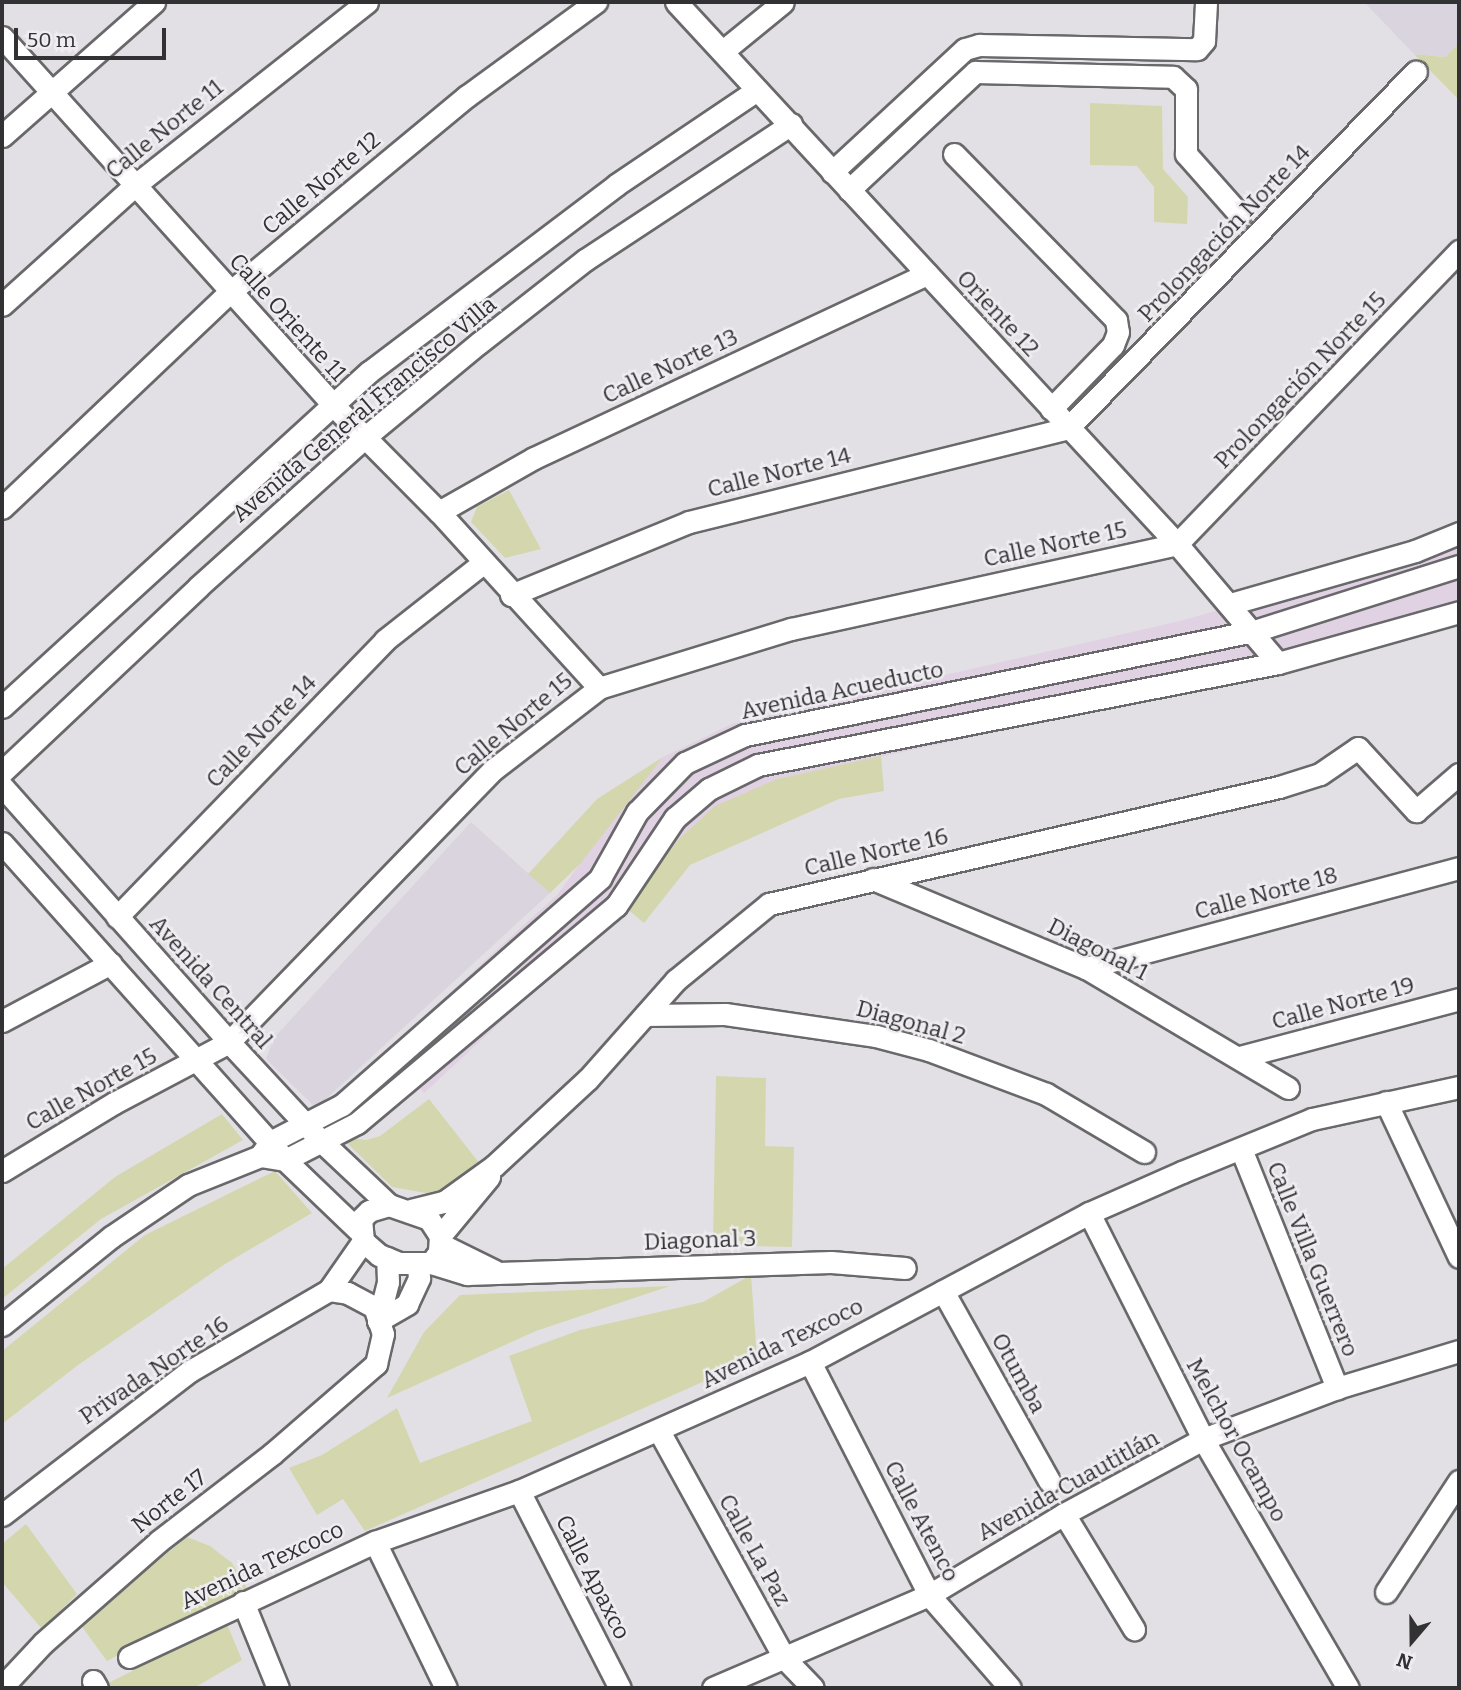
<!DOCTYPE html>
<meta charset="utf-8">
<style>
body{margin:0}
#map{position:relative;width:1461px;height:1690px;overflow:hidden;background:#e2e0e4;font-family:Bitter,serif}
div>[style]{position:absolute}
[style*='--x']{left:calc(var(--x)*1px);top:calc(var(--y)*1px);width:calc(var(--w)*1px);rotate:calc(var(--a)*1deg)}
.commercial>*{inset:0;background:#e0d1e3}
.built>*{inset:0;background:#d9d4de}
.green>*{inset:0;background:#d4d7ae}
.roads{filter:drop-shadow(2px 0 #69686b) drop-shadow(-2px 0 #69686b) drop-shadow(0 2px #69686b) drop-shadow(0 -2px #69686b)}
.minor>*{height:21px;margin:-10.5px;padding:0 10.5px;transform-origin:10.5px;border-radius:10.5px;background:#fff}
span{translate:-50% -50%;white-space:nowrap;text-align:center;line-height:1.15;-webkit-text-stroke:5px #efedf1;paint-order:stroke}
.street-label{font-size:23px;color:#323133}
.frame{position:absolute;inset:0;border:4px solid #323133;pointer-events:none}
.north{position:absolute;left:1377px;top:1606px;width:70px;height:70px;-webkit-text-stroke:5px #efedf1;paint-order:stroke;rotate:200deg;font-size:19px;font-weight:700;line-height:28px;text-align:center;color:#323133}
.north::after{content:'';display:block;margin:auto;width:24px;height:32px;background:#323133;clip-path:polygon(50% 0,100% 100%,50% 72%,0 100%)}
.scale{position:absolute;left:14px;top:28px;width:152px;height:32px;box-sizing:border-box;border:4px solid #323133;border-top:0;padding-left:9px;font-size:21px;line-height:24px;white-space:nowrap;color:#323133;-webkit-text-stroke:5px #efedf1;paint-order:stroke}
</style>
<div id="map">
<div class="commercial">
<div style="clip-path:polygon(1459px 542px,1459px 617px,1321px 662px,777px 779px,679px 839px,625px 907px,424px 1093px,388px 1049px,558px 894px,627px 798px,663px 757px,732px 724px,1180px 621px)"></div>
</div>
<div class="built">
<div style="clip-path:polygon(1364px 2px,1459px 2px,1459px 43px,1445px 57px,1414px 54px)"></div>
<div style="clip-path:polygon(471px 822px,550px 893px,316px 1108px,266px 1059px,274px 1038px)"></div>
</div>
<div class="green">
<div style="clip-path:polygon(1459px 43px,1459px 100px,1414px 54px,1445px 57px)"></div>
<div style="clip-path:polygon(1090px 103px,1162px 106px,1163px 169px,1188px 197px,1187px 224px,1154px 222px,1154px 187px,1137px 166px,1090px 165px)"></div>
<div style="clip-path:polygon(509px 490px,541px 549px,505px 558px,471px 522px,477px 507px)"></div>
<div style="clip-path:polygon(881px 756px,884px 791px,839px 799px,690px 865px,644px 923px,625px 907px,679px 839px,715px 806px,777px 779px)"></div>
<div style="clip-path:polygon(663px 757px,580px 864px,550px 893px,528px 874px,597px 799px)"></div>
<div style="clip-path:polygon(716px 1076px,766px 1078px,765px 1146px,794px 1147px,792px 1247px,713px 1245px)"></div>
<div style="clip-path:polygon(429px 1099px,484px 1169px,448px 1197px,392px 1187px,341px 1137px,366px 1140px,380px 1136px)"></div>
<div style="clip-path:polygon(222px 1114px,243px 1140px,101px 1219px,2px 1299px,2px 1269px,115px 1177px)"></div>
<div style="clip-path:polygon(275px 1171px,312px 1213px,225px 1264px,78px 1365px,2px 1424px,2px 1351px,145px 1235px)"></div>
<div style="clip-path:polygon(751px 1275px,757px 1358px,365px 1531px,343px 1499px,317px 1515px,289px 1468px,322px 1455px,397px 1408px,420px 1463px,532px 1421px,509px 1356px,580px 1330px,703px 1302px)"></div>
<div style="clip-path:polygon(670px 1286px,536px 1331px,387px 1398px,424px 1332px,460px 1295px)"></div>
<div style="clip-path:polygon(26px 1524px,77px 1594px,42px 1629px,2px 1582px,2px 1544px)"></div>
<div style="clip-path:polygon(187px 1537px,210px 1546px,232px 1563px,247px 1588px,107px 1661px,80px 1624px)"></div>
<div style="clip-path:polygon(227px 1624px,242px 1660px,194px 1688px,111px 1688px,108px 1683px)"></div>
</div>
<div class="roads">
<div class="minor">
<div style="--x:676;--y:2;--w:738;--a:47.25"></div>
<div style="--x:1177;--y:544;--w:156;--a:49.7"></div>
<div style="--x:2;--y:37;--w:494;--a:48"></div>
<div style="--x:332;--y:404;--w:152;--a:45.3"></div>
<div style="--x:439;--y:512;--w:238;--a:47.7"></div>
<div style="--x:723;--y:51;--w:77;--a:-39.2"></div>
<div style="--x:2;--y:136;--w:203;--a:-41.4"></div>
<div style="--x:954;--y:154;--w:232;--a:45.7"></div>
<div style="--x:1116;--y:320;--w:12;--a:81"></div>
<div style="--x:1118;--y:332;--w:14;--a:111"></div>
<div style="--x:1113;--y:345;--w:89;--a:134.1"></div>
<div style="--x:832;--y:172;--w:181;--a:-42.8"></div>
<div style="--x:965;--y:49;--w:15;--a:-16"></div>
<div style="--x:979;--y:45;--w:218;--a:1.1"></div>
<div style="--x:1197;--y:49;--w:11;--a:-49"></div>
<div style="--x:1204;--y:41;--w:39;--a:-87"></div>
<div style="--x:849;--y:190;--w:173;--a:-43.1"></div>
<div style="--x:975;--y:72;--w:198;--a:1.4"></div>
<div style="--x:1173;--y:77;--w:18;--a:43"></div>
<div style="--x:1186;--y:89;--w:65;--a:90"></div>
<div style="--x:1186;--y:154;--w:81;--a:48.5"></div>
<div style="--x:2;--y:305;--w:178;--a:-42"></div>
<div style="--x:134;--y:186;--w:297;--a:-38.3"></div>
<div style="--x:2;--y:508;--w:314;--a:-43.5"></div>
<div style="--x:230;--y:292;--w:308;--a:-39.6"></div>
<div style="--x:467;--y:96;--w:160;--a:-36.1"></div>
<div style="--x:439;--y:512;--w:109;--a:-29.6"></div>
<div style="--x:534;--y:458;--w:434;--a:-25.1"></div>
<div style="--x:511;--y:595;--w:192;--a:-22.3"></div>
<div style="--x:689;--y:522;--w:390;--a:-13.9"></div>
<div style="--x:1068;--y:428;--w:498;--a:-45.7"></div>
<div style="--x:1230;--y:604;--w:192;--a:-16"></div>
<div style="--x:1415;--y:551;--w:48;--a:-22.2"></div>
<div style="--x:2;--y:707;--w:497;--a:-42.4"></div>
<div style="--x:369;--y:372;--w:310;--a:-37.1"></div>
<div style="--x:616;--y:185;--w:170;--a:-34"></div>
<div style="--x:2;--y:772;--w:270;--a:-43.3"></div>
<div style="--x:198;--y:587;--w:223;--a:-41.9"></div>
<div style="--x:364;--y:438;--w:149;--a:-39.6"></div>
<div style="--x:479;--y:343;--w:135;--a:-38.1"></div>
<div style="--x:585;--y:260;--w:247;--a:-33.4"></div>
<div style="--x:2;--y:786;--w:342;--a:48.4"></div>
<div style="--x:229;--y:1042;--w:134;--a:47.1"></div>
<div style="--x:320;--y:1140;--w:95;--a:43.3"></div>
<div style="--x:2;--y:843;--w:425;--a:48.2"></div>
<div style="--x:285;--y:1160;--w:103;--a:43.8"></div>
<div style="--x:873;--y:879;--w:231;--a:22.7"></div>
<div style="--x:1086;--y:968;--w:235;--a:30.7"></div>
<div style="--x:117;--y:917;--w:385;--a:-45.9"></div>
<div style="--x:385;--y:640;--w:125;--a:-38.2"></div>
<div style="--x:1086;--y:968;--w:386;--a:-15"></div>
<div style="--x:645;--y:1015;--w:80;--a:-0.7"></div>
<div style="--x:725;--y:1014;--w:153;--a:8.3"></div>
<div style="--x:876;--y:1036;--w:55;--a:14.8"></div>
<div style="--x:929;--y:1050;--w:125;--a:20.6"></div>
<div style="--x:1046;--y:1094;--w:114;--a:30.6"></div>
<div style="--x:2;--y:1021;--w:123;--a:-28"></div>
<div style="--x:1240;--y:1057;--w:227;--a:-14.8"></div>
<div style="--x:1386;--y:1102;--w:171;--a:64.8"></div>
<div style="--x:1241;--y:1149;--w:258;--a:68.1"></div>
<div style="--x:260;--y:1156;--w:25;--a:9"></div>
<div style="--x:285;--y:1160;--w:81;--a:-27.2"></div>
<div style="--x:357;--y:1123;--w:338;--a:-40"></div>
<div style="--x:616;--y:906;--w:106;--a:-56.2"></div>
<div style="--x:675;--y:818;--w:45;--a:-40.5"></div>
<div style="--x:709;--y:789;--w:55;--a:-26.1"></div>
<div style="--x:758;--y:765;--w:530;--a:-11.1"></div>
<div style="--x:1278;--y:663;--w:188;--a:-15.7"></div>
<div style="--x:2;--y:1171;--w:131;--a:-31.3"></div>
<div style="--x:114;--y:1103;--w:130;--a:-27.9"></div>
<div style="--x:229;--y:1042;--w:380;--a:-45.9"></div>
<div style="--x:494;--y:769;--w:133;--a:-37.6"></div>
<div style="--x:599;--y:688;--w:201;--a:-17.1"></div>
<div style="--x:791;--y:629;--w:395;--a:-12.4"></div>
<div style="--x:1177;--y:544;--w:407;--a:-46.1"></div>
<div style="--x:389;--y:1205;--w:42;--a:19.3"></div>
<div style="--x:429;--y:1219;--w:20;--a:57"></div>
<div style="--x:440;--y:1236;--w:16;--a:94"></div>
<div style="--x:439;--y:1252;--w:14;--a:126"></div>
<div style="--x:431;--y:1263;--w:32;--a:180"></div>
<div style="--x:399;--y:1263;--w:22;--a:-158"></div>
<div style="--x:379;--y:1255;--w:21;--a:-139"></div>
<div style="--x:363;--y:1241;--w:22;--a:-95"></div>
<div style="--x:361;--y:1219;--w:11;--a:-45"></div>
<div style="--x:369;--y:1211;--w:21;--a:-17"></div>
<div style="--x:411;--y:1210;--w:34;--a:-14"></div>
<div style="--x:444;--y:1202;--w:62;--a:-35.8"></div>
<div style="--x:494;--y:1166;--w:128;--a:-42.8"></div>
<div style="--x:588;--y:1079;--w:132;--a:-48.4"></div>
<div style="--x:676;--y:980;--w:120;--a:-39.3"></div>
<div style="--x:769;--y:904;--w:523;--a:-12.92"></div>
<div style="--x:1279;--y:787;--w:43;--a:-17.6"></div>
<div style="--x:1320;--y:774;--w:46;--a:-34.4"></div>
<div style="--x:1358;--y:748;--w:86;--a:47.4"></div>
<div style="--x:1416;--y:811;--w:57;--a:-40.7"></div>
<div style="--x:1089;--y:1213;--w:253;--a:63.2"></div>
<div style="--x:1203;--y:1439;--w:288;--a:59.8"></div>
<div style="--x:440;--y:1236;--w:77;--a:-50.3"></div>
<div style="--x:440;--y:1244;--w:61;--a:26.1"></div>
<div style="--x:431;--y:1263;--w:38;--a:17"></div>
<div style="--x:467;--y:1274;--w:364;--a:-1.9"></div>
<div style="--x:831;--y:1262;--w:74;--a:4.6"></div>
<div style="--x:943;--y:1291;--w:218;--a:60.8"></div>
<div style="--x:378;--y:1321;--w:34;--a:-30"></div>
<div style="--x:407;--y:1304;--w:29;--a:-65"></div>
<div style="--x:419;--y:1278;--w:12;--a:-95"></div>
<div style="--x:378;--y:1321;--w:40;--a:-75.6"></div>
<div style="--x:388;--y:1282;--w:24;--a:-92"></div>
<div style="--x:2;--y:1325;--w:140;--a:-38.9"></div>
<div style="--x:111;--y:1237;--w:93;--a:-34"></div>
<div style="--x:188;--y:1185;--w:78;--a:-21.9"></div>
<div style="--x:260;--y:1156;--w:17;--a:-54"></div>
<div style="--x:270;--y:1142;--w:81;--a:-27.2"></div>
<div style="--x:342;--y:1105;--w:344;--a:-41.3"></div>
<div style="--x:600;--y:878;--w:76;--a:-60.7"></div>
<div style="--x:637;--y:812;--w:69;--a:-45.6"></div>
<div style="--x:685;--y:763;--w:66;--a:-25"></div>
<div style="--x:745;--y:735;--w:520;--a:-11.55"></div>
<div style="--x:1254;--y:631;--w:215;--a:-17.6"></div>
<div style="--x:810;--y:1362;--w:262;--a:62.9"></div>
<div style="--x:929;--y:1595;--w:123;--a:48.9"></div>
<div style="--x:659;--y:1431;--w:260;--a:61.1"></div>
<div style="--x:785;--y:1659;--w:40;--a:46"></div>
<div style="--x:519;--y:1491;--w:221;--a:62.9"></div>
<div style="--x:1064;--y:1514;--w:135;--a:58.7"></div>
<div style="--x:2;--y:1515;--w:237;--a:-37.5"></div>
<div style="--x:190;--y:1371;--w:161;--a:-30.2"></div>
<div style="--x:329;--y:1290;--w:60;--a:-55.2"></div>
<div style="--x:375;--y:1542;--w:162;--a:64.1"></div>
<div style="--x:1386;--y:1592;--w:133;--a:-56.7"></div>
<div style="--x:243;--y:1602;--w:93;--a:67.9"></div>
<div style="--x:129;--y:1657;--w:272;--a:-25.1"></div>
<div style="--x:375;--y:1542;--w:153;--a:-19.5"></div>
<div style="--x:519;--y:1491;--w:318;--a:-23.9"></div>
<div style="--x:810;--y:1362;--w:316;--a:-28.1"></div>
<div style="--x:1089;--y:1213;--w:102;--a:-23.8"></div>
<div style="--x:1182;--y:1172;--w:140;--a:-22.2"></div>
<div style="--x:1312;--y:1119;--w:150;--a:-12.3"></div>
<div style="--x:93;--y:1681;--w:8;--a:60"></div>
<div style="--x:2;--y:1687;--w:60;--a:-47"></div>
<div style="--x:43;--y:1643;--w:154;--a:-41.3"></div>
<div style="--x:159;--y:1541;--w:143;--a:-37.6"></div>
<div style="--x:272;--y:1454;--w:138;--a:-40.9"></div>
<div style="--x:376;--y:1364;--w:31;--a:-77"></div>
<div style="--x:383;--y:1334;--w:28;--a:-108"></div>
<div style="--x:374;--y:1307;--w:30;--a:-152"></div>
<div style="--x:348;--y:1293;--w:19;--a:-171"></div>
<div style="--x:713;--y:1688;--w:235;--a:-23.3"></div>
<div style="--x:929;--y:1595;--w:157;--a:-31"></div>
<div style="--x:1064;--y:1514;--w:158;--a:-28.3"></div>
<div style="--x:1203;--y:1439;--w:143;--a:-20.8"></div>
<div style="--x:1337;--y:1388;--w:127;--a:-16.9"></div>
</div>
</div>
<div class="street-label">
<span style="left:164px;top:129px;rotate:-39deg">Calle Norte 11</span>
<span style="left:321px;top:183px;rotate:-40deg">Calle Norte 12</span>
<span style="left:1224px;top:233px;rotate:-46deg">Prolongación Norte 14</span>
<span style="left:998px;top:313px;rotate:47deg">Oriente 12</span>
<span style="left:288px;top:317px;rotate:48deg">Calle Oriente 11</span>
<span style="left:670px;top:366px;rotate:-25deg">Calle Norte 13</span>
<span style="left:1300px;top:380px;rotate:-46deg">Prolongación Norte 15</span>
<span style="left:364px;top:409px;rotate:-40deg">Avenida General Francisco Villa</span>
<span style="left:779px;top:472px;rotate:-14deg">Calle Norte 14</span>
<span style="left:1055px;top:544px;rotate:-12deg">Calle Norte 15</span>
<span style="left:842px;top:690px;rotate:-12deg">Avenida Acueducto</span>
<span style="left:513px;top:724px;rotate:-40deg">Calle Norte 15</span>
<span style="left:261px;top:731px;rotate:-46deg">Calle Norte 14</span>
<span style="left:876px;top:852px;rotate:-13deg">Calle Norte 16</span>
<span style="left:1266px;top:893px;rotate:-15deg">Calle Norte 18</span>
<span style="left:1098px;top:949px;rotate:27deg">Diagonal 1</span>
<span style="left:211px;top:982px;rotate:48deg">Avenida Central</span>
<span style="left:1343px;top:1003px;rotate:-15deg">Calle Norte 19</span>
<span style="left:911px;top:1022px;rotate:15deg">Diagonal 2</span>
<span style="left:91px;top:1089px;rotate:-29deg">Calle Norte 15</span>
<span style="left:700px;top:1240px;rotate:-2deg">Diagonal 3</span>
<span style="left:1313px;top:1259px;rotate:68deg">Calle Villa Guerrero</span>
<span style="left:782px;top:1343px;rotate:-26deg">Avenida Texcoco</span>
<span style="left:154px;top:1370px;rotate:-34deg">Privada Norte 16</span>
<span style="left:1019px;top:1373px;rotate:61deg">Otumba</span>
<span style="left:1237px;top:1440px;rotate:61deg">Melchor Ocampo</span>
<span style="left:1068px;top:1485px;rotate:-29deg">Avenida Cuautitlán</span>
<span style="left:169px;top:1501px;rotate:-38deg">Norte 17</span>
<span style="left:922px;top:1521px;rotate:62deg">Calle Atenco</span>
<span style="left:755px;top:1550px;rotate:61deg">Calle La Paz</span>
<span style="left:262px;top:1565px;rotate:-25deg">Avenida Texcoco</span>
<span style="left:593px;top:1577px;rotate:63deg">Calle Apaxco</span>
</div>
<div class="frame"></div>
<div class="north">N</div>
<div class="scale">50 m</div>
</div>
